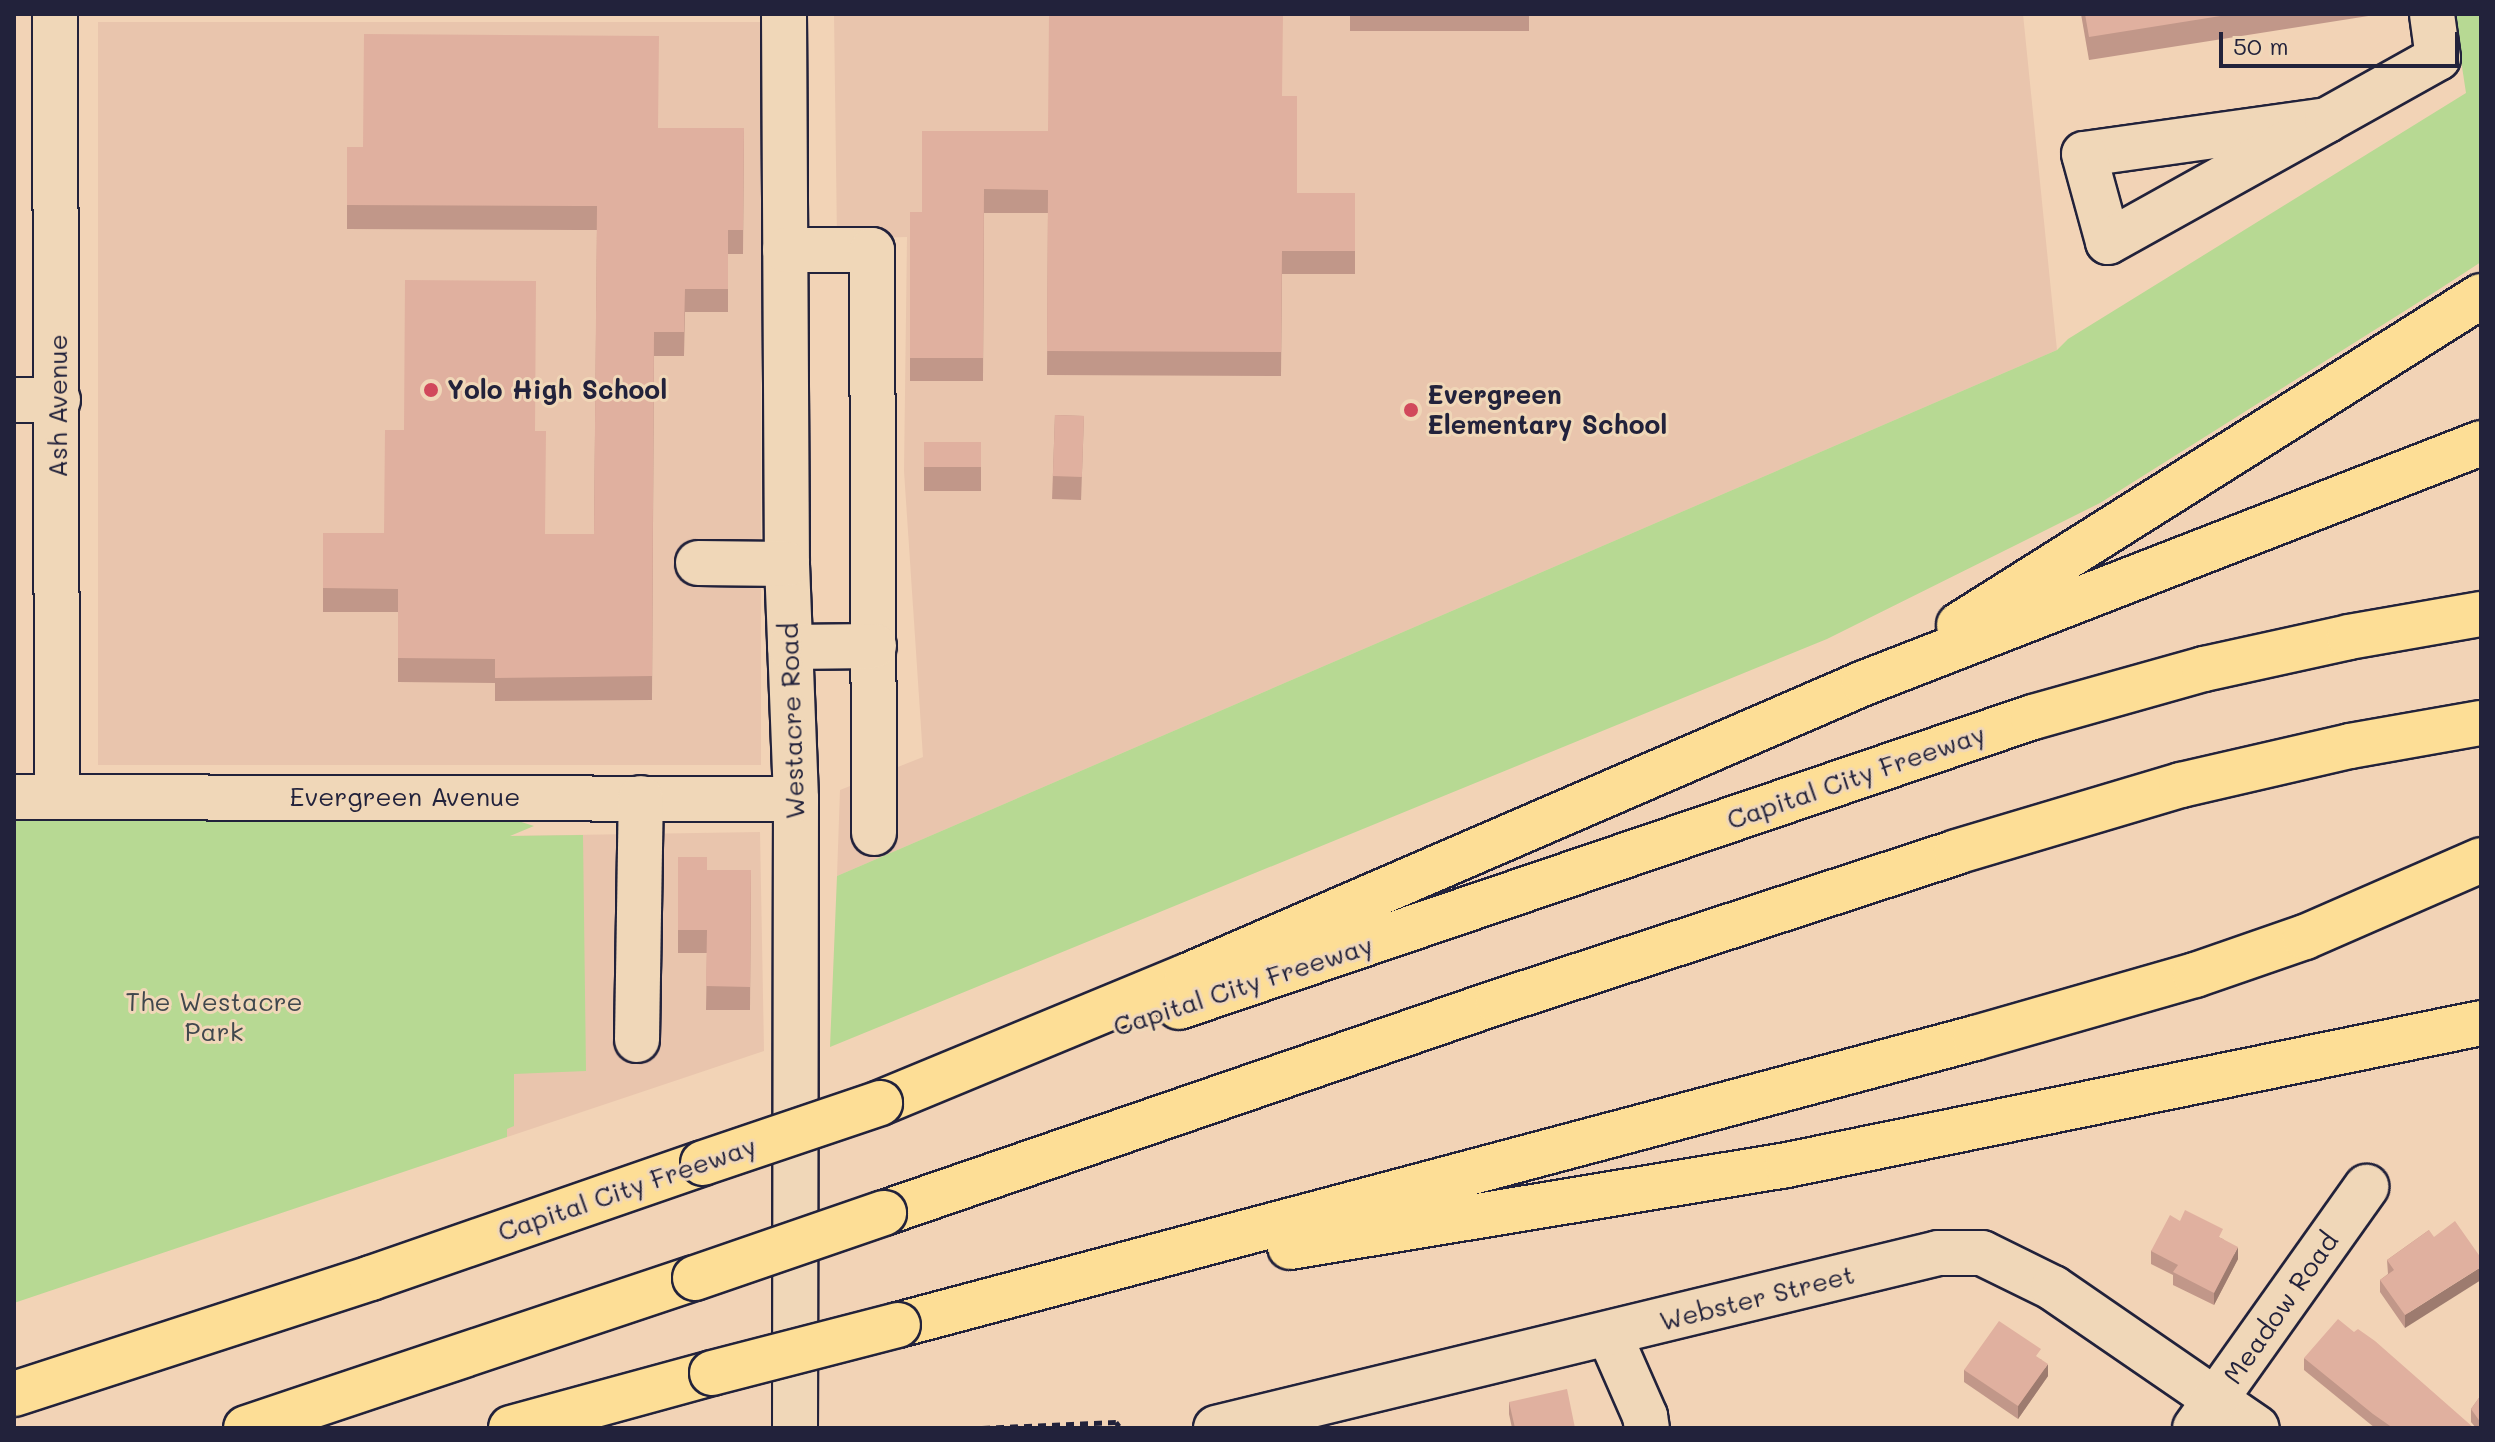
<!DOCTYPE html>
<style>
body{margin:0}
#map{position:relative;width:2495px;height:1442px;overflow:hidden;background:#f2d3b6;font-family:Mali,sans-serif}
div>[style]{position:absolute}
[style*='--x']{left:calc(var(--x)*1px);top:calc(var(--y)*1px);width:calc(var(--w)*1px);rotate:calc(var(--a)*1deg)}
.built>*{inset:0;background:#e9c5ad;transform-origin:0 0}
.green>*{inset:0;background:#b7d993}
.path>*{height:5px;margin-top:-2.5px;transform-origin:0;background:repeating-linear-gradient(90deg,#22223b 0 8px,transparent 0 14px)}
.roads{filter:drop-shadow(2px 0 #22223b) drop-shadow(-2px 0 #22223b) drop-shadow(0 2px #22223b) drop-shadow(0 -2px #22223b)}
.minor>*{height:44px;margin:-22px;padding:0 22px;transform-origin:22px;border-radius:22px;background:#f0d7b8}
.highway>*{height:44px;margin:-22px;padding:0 22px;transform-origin:22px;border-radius:22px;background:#fdde96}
.bridges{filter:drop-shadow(2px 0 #22223b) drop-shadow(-2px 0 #22223b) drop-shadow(0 2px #22223b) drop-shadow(0 -2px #22223b)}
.highway-bridge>*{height:44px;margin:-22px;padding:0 22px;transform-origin:22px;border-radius:22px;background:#fdde96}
.wall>*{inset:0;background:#c19789;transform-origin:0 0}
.shaded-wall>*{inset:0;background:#9d7b6f}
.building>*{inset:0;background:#e0b09f;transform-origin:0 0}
.dots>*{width:22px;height:22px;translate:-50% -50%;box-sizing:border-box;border:4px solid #f0d7b8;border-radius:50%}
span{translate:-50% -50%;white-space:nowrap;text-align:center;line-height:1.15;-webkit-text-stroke:6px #f0d7b8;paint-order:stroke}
.poi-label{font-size:26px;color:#22223b;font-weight:700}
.left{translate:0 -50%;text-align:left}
.street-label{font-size:26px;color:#22223b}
.park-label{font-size:26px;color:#40474d}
.frame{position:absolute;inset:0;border:16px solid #22223b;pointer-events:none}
.scale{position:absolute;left:2219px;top:32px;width:240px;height:36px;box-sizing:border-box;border:4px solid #22223b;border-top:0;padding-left:10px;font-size:24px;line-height:28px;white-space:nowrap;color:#22223b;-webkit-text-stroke:6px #f0d7b8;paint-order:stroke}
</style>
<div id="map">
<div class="built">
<div style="clip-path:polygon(834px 14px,2023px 14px,2057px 350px,837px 876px,840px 790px,923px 757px,904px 471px,907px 237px,837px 239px)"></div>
<div style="left:761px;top:22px;width:743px;height:663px;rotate:90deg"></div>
<div style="clip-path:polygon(760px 832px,764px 1051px,507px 1137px,507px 836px)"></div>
</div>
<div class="green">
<div style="clip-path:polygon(2454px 14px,2481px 14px,2481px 262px,2438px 290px,2100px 503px,1827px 639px,830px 1047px,837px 876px,2057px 350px,2068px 339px,2466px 93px)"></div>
<div style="clip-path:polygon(14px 819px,512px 819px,534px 826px,510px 836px,583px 835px,586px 1071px,514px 1074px,514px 1126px,507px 1129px,507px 1137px,14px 1303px)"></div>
</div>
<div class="path">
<div style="--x:982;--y:1428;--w:134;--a:-2.6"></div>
<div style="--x:1116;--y:1422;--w:5;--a:53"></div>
</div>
<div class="roads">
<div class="minor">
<div style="--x:55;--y:14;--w:783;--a:89.85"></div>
<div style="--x:784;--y:14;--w:550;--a:89.69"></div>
<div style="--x:787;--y:564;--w:235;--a:87.8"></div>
<div style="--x:796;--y:799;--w:629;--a:90.09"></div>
<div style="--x:2327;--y:120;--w:245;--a:172"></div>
<div style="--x:2084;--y:154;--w:91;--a:74.7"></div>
<div style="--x:2108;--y:242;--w:251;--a:-29.1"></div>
<div style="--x:2327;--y:120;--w:127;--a:-29.2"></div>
<div style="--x:2438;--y:58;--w:44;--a:-97.8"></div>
<div style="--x:785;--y:250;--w:87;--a:0"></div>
<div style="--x:872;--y:250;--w:583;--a:89.8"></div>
<div style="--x:14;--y:400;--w:44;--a:0"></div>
<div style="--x:698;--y:563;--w:89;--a:0.6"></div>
<div style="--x:790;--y:647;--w:84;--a:-0.7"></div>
<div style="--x:14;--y:797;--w:782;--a:0.15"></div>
<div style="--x:637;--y:1040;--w:242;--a:-89.1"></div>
<div style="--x:1609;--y:1334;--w:90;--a:66.3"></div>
<div style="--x:1645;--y:1416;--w:12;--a:81"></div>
<div style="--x:1216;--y:1428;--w:743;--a:-13.62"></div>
<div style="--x:1938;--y:1253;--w:44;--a:0"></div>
<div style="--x:1982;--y:1253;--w:79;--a:26.2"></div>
<div style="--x:2053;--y:1288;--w:247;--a:34.5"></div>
<div style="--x:2195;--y:1428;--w:296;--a:-54.6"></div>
</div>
<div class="highway">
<div style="--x:1959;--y:625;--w:617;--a:-32.22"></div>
<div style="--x:1179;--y:1007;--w:902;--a:-18.76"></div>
<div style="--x:2033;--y:717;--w:178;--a:-15.7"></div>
<div style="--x:2204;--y:669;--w:148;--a:-12.4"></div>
<div style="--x:2349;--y:637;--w:134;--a:-9.9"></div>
<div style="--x:880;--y:1103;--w:332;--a:-22.5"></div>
<div style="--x:1187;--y:976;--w:738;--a:-23.4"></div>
<div style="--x:1864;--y:683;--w:662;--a:-21.25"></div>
<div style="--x:884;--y:1213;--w:649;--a:-18.97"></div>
<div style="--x:1498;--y:1002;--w:482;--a:-18.1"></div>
<div style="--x:1956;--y:852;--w:235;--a:-16.6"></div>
<div style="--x:2181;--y:785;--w:173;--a:-13"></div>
<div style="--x:2350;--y:746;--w:133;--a:-10"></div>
<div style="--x:1290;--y:1247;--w:504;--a:-9.37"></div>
<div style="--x:1787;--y:1165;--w:708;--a:-11.56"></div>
<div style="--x:898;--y:1325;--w:1115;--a:-14.92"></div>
<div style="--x:1975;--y:1038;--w:229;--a:-16"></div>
<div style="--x:2195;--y:975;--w:116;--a:-19.1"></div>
<div style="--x:2305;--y:937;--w:192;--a:-23.6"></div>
<div style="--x:14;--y:1394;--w:375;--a:-18"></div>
<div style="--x:371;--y:1278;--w:351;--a:-19.1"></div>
<div style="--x:246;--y:1428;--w:473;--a:-18.5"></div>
<div style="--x:511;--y:1428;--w:208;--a:-15.3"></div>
</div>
</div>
<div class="bridges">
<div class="highway-bridge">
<div style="--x:703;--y:1163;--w:187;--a:-18.7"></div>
<div style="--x:695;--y:1278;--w:200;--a:-19"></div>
<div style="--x:712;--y:1373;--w:192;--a:-14.5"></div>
</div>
</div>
<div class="wall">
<div style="left:1350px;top:14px;width:179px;height:17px"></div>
<div style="clip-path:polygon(2081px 14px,2381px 14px,2089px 60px)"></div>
<div style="clip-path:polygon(1283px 96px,1297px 193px,1355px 193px,1355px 274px,1282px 274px,1281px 376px,1047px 375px,1048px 213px,984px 213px,983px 381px,910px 381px,910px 212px,922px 212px,1048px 131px)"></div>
<div style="clip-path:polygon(658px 128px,744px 128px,743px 254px,728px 254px,728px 312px,685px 312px,684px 356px,654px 356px,652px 700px,495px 701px,495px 683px,398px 682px,398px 612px,323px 612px,323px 533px,384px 533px,535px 431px,545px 534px,594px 534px,597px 230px,347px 229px,347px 147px,363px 147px)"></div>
<div style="left:1055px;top:415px;width:29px;height:84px;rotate:2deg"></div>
<div style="left:924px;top:442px;width:57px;height:49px"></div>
<div style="clip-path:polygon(678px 857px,707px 870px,751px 870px,750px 1010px,706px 1010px,707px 953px,678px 953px)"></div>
<div style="clip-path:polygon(2180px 1221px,2223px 1239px,2238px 1259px,2214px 1305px,2173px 1285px,2173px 1275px,2151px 1264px,2151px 1251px)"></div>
<div style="clip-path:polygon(2429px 1230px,2405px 1328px,2380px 1292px,2380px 1280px,2388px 1274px,2387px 1260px)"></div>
<div style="clip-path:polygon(2304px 1358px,2474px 1428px,2375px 1428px,2304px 1370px)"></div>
<div style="clip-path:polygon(2041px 1359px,2048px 1376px,2018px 1419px,1964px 1382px,1964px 1370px)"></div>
<div style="clip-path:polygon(2481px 1395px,2481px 1428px,2476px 1428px,2471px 1422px,2471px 1409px)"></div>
<div style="clip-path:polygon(1509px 1402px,1575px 1428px,1512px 1428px,1509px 1414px)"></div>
</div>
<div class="shaded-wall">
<div style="clip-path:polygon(2238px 1247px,2238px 1259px,2214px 1305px,2214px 1293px)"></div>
<div style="clip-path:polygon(2481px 1267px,2481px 1280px,2405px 1328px,2405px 1315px)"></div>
<div style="clip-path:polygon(2048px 1364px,2048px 1376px,2018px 1419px,2018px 1406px)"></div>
</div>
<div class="building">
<div style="clip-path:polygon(1049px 14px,1283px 14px,1282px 96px,1297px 96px,1297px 193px,1355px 193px,1355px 251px,1282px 251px,1281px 352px,1047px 351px,1048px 190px,984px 189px,983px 358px,910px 358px,910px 212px,922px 212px,922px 131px,1048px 131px)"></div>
<div style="clip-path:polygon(2085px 14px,2233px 14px,2089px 37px)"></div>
<div style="clip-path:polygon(364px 34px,659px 36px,658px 128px,744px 128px,743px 230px,728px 230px,728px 289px,685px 289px,684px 332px,654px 332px,652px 676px,495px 678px,495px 659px,398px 658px,398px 589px,323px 588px,323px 533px,384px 533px,385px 430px,404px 430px,405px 280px,536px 281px,535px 431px,546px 431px,545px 534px,594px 534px,597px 206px,347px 205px,347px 147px,363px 147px)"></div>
<div style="left:1055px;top:415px;width:29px;height:61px;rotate:2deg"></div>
<div style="left:924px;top:442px;width:57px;height:25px"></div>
<div style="clip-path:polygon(678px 857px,707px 857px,707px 870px,751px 870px,750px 987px,706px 986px,707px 930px,678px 930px)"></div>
<div style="clip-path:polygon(2185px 1210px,2223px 1229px,2219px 1237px,2238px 1247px,2214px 1293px,2173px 1272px,2178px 1265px,2151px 1251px,2170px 1215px,2180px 1221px)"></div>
<div style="clip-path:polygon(2455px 1221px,2481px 1258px,2481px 1267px,2405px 1315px,2380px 1280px,2394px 1270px,2387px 1260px,2429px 1230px,2434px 1237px)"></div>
<div style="clip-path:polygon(2338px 1319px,2354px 1332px,2358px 1329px,2375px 1341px,2474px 1428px,2393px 1428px,2373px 1414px,2304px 1358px)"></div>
<div style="clip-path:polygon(1999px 1321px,2041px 1349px,2036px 1356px,2048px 1364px,2018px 1406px,1964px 1370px)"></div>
<div style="clip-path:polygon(1567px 1389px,1575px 1428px,1515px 1428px,1509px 1402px)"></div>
<div style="clip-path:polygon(2481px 1395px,2481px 1423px,2471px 1409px)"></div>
</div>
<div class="dots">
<div style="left:431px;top:390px;background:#d1495b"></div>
<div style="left:1411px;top:410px;background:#d1495b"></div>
</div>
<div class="poi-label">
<span class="left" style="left:447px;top:390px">Yolo High School</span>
<span class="left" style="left:1427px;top:410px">Evergreen<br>Elementary School</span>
</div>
<div class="street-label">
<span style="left:58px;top:406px;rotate:-90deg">Ash Avenue</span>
<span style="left:792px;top:721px;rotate:-92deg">Westacre Road</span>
<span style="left:1856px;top:777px;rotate:-19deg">Capital City Freeway</span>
<span style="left:405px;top:797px">Evergreen Avenue</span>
<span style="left:1243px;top:986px;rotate:-18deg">Capital City Freeway</span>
<span style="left:627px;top:1189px;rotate:-19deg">Capital City Freeway</span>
<span style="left:1757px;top:1298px;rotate:-14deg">Webster Street</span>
<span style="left:2281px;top:1308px;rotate:-55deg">Meadow Road</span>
</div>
<div class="park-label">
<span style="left:214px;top:1017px">The Westacre<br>Park</span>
</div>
<div class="frame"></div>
<div class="scale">50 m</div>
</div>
